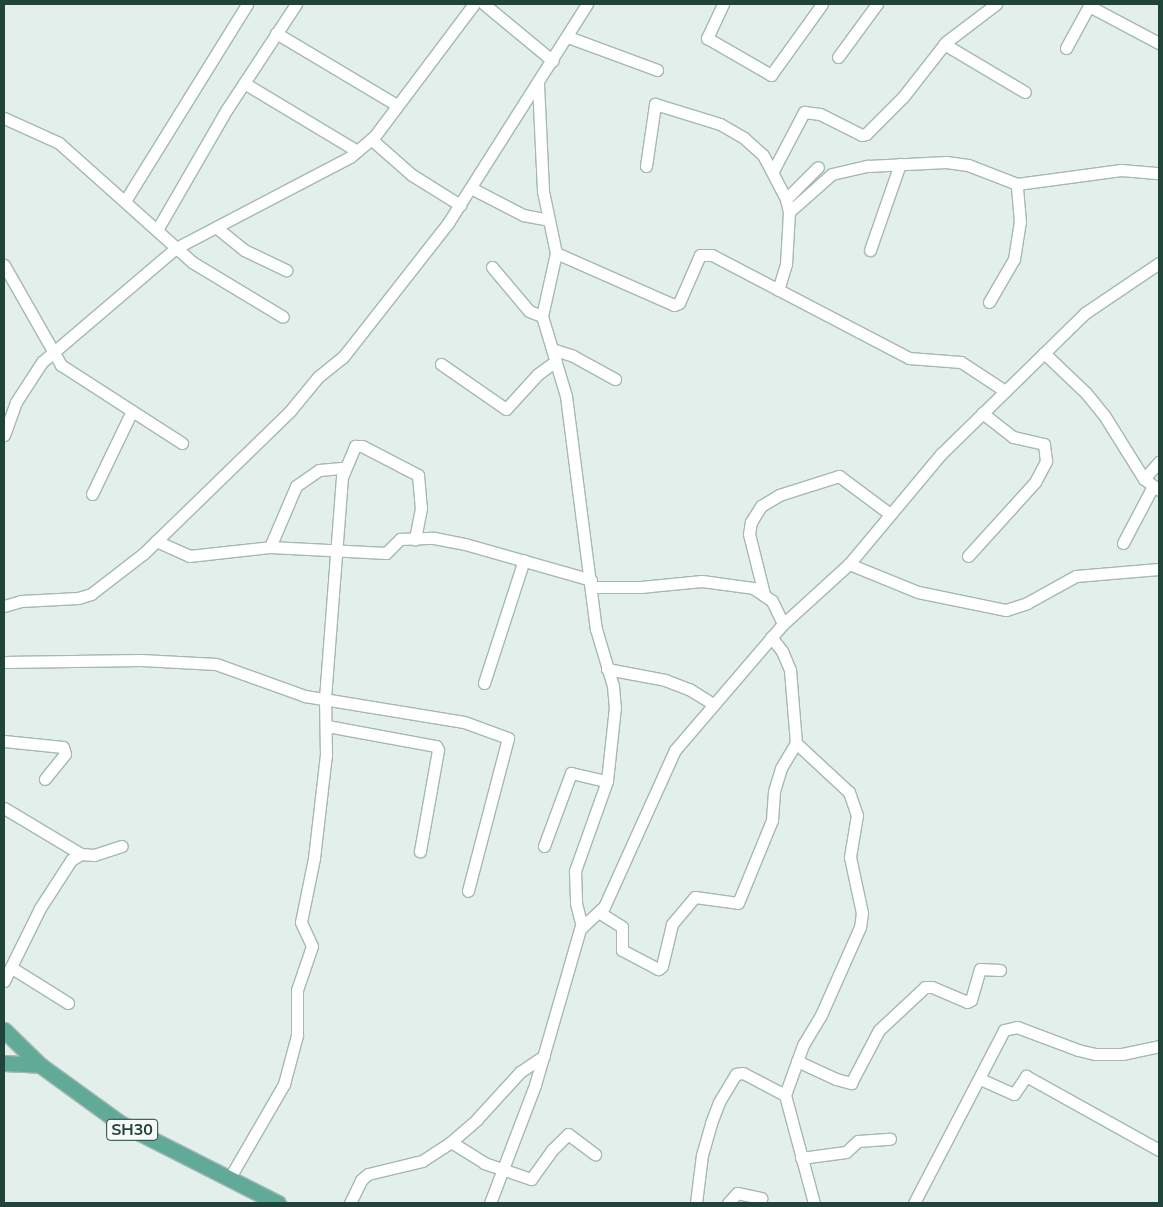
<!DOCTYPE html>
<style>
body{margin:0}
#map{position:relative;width:1163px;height:1207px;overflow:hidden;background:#e3efea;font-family:"Nunito Sans",sans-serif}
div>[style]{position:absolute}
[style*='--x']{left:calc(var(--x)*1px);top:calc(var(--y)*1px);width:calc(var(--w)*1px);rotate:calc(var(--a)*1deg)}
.roads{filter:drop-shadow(1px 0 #a5b8b2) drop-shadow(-1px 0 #a5b8b2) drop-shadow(0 1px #a5b8b2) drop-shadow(0 -1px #a5b8b2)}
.street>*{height:11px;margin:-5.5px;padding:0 5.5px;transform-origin:5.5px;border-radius:5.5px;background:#fff}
.primary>*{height:15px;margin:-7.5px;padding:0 7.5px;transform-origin:7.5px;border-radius:7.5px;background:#62aa98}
span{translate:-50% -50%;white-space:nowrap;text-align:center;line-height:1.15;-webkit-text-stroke:5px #f5faf8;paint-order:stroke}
.shield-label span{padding:1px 4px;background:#f5faf8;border:1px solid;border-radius:4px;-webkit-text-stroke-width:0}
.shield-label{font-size:16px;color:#20433a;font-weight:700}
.frame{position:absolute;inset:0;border:5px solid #20433a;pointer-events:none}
</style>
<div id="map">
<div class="roads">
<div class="street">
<div style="--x:484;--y:4;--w:89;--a:39.6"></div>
<div style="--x:723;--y:4;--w:38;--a:115"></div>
<div style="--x:707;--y:38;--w:74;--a:30"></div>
<div style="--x:771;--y:75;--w:87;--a:-54.3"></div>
<div style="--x:1089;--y:6;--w:79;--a:27.9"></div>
<div style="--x:276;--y:33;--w:141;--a:30.8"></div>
<div style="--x:568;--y:37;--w:95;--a:20.3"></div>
<div style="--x:944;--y:44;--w:94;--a:30.7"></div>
<div style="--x:1066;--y:48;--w:50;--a:-61.4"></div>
<div style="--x:838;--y:57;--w:66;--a:-53.7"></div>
<div style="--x:244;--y:83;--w:132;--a:31"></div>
<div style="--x:538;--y:84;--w:107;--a:87.3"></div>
<div style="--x:543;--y:191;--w:63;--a:78.2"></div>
<div style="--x:556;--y:253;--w:65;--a:102.5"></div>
<div style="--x:542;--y:316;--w:84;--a:73.3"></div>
<div style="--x:566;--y:396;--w:235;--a:82.7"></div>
<div style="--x:596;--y:629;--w:59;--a:73.4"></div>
<div style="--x:613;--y:686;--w:21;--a:85"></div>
<div style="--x:615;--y:707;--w:74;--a:96.2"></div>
<div style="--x:607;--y:781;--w:96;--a:109.6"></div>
<div style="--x:575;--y:871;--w:32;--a:88"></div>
<div style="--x:576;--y:903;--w:25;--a:76"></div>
<div style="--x:4;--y:118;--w:60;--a:24.4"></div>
<div style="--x:59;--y:143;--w:178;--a:41.8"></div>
<div style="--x:192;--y:262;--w:106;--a:31.1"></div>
<div style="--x:371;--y:139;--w:55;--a:41.3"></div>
<div style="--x:412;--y:175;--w:57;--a:32"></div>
<div style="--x:646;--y:166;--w:63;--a:-81.7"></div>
<div style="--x:655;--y:104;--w:68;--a:17.1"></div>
<div style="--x:720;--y:124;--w:28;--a:30"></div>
<div style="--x:744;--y:138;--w:25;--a:42"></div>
<div style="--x:763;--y:155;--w:50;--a:62.4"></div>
<div style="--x:786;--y:199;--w:13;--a:77"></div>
<div style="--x:789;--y:212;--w:52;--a:93.3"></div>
<div style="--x:786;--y:264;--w:27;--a:107"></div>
<div style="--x:773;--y:171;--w:67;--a:-62.3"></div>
<div style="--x:804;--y:112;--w:16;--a:7"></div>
<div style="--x:820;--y:114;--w:47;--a:26.6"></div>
<div style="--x:862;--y:135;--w:4;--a:-14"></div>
<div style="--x:866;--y:134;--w:52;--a:-45"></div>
<div style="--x:903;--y:97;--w:70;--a:-52"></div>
<div style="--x:946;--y:42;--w:63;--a:-37.2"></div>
<div style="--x:471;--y:188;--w:59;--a:27.4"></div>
<div style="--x:523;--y:215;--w:26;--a:11"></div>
<div style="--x:786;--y:199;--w:45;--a:-45"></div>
<div style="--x:125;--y:201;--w:232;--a:-58.2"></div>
<div style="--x:789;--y:212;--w:57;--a:-41.5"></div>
<div style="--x:832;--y:174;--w:37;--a:-13"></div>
<div style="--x:868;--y:166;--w:78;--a:-2.9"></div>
<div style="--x:946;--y:162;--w:22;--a:8"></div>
<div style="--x:968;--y:165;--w:53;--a:21.2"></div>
<div style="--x:1017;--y:184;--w:105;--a:-7.7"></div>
<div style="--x:1121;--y:170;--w:38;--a:5"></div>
<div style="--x:217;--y:228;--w:35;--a:39"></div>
<div style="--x:244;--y:250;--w:47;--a:25.5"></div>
<div style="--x:157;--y:230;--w:140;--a:-60"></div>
<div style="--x:227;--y:109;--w:126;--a:-56.7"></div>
<div style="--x:870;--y:250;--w:91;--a:-70.8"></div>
<div style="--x:556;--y:253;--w:129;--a:23.8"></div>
<div style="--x:674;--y:305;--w:5;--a:-22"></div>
<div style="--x:679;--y:303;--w:52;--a:-66.4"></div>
<div style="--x:700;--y:255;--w:12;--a:0"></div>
<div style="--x:712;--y:255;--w:222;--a:27.6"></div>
<div style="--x:909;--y:358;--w:52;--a:4.4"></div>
<div style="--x:961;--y:362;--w:53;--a:33.4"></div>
<div style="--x:4;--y:265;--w:115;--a:60.3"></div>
<div style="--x:61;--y:365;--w:144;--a:32.8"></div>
<div style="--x:492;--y:267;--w:57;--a:49.9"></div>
<div style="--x:529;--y:311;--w:14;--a:21"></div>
<div style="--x:989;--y:302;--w:50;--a:-59.8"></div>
<div style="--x:1014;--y:259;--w:37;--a:-81"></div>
<div style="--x:1020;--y:222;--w:38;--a:-95"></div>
<div style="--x:552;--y:349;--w:22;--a:18"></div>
<div style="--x:573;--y:356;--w:48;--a:28.7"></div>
<div style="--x:1044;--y:353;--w:58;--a:43.6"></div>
<div style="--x:1086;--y:393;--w:28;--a:51"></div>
<div style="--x:1104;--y:415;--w:75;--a:58"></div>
<div style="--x:1144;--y:479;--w:19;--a:36"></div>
<div style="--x:441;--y:364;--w:79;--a:34.7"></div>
<div style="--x:506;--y:409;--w:47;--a:-47.6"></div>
<div style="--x:538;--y:374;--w:22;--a:-36"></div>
<div style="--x:4;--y:435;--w:35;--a:-70"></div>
<div style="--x:16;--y:402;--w:48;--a:-57"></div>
<div style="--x:42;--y:362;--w:176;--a:-40.4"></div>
<div style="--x:176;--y:248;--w:196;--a:-27.6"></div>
<div style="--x:350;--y:157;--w:31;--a:-40"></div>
<div style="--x:374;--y:137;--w:166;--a:-53.1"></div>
<div style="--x:1144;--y:479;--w:23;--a:-49"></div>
<div style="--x:92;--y:494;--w:90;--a:-64.3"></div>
<div style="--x:156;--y:541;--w:36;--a:24"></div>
<div style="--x:189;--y:556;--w:81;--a:-6.3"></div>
<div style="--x:270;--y:547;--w:116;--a:3"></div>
<div style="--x:386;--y:553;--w:20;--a:-45"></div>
<div style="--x:400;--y:539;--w:34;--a:-2"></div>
<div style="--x:434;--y:538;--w:32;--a:11"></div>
<div style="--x:465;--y:544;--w:131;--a:15.9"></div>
<div style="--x:1123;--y:543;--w:64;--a:-62.2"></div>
<div style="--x:270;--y:547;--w:66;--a:-66.9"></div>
<div style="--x:296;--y:486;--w:28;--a:-35"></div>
<div style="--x:319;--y:470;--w:25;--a:-5"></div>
<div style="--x:968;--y:556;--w:100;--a:-47.8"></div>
<div style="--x:1035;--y:482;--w:24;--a:-62"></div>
<div style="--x:1046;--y:461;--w:17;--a:-97"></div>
<div style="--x:1044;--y:444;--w:32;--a:-167"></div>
<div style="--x:1013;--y:437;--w:39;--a:-142"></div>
<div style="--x:849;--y:564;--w:74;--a:22.1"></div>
<div style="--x:918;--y:592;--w:90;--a:11.6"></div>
<div style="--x:1006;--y:610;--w:22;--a:-18"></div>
<div style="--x:1027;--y:603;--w:56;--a:-28.9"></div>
<div style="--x:1076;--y:576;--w:83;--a:-4.8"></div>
<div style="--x:592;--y:587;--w:49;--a:0"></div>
<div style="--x:641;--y:587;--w:61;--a:-5.6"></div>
<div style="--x:702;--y:581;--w:51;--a:7.8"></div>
<div style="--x:753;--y:588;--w:23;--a:34"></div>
<div style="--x:772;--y:601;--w:25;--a:64"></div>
<div style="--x:764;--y:594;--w:62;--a:-104"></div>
<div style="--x:749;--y:534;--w:12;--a:-81"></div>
<div style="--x:751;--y:522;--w:19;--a:-58"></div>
<div style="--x:761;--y:506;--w:21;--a:-31"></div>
<div style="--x:779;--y:495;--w:63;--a:-17.6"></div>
<div style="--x:839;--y:476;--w:64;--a:36.7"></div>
<div style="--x:4;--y:606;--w:18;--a:-16"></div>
<div style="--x:21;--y:601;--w:57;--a:-3"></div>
<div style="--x:78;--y:598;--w:14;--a:-17"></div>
<div style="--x:91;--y:594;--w:66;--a:-37.6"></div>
<div style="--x:143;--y:554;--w:205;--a:-44.2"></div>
<div style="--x:290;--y:411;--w:44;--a:-50.5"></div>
<div style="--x:318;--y:377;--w:32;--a:-39"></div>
<div style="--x:343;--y:357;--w:170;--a:-51.9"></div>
<div style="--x:448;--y:223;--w:259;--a:-57.6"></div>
<div style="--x:771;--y:637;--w:18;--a:52"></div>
<div style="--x:782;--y:651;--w:21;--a:67"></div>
<div style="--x:790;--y:670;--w:73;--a:85.3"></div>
<div style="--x:796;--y:743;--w:72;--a:42.8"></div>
<div style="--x:849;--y:792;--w:24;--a:71"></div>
<div style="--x:857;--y:815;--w:43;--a:99.5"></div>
<div style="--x:850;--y:857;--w:57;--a:77.9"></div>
<div style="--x:862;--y:913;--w:14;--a:98"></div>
<div style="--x:860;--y:927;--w:96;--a:113.9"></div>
<div style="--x:821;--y:1015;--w:35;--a:121"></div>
<div style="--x:803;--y:1045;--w:53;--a:109.8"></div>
<div style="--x:785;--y:1095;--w:112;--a:75"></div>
<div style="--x:4;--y:662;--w:137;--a:-0.8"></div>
<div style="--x:141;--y:660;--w:75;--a:3.1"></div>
<div style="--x:216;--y:664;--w:95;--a:19.8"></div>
<div style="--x:305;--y:696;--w:161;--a:9.3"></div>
<div style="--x:464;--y:722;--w:47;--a:20"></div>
<div style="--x:508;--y:738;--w:158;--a:104.7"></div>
<div style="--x:607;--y:669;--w:59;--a:10.7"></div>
<div style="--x:665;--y:680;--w:26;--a:21"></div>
<div style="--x:689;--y:689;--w:28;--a:32"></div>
<div style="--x:484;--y:683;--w:129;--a:-72"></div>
<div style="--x:327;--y:726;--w:111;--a:10.4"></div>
<div style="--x:436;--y:746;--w:4;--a:63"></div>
<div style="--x:438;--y:750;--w:103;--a:100.1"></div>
<div style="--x:4;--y:741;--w:59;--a:5.8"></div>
<div style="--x:63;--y:747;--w:7;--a:74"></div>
<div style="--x:65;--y:754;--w:32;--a:129"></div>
<div style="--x:4;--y:808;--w:90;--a:30.9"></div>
<div style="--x:81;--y:854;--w:13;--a:4"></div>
<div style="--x:94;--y:855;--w:29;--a:-18"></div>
<div style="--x:544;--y:846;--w:78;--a:-69.7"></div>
<div style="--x:571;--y:773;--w:37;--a:13"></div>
<div style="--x:600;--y:913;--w:26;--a:32"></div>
<div style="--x:622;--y:927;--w:23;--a:90"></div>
<div style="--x:622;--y:950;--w:41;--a:27.8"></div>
<div style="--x:658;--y:969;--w:5;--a:-37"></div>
<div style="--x:662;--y:966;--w:43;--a:-76.6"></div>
<div style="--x:672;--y:924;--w:35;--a:-50"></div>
<div style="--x:695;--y:897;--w:43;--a:7.9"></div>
<div style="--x:738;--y:903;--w:90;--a:-67.7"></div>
<div style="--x:772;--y:820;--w:29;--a:-86"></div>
<div style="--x:774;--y:791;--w:24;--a:-73"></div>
<div style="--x:781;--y:768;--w:29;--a:-59"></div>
<div style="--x:12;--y:968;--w:66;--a:32"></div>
<div style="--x:4;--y:981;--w:81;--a:-63.7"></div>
<div style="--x:40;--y:908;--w:57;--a:-57.1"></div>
<div style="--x:71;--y:860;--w:12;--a:-31"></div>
<div style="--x:797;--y:1061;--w:43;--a:24.8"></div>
<div style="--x:836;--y:1079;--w:16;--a:15"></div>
<div style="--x:851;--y:1083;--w:60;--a:-62.2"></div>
<div style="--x:879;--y:1030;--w:63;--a:-43.1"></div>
<div style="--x:925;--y:987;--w:7;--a:0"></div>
<div style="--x:932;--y:987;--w:38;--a:23"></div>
<div style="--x:967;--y:1002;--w:4;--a:-27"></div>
<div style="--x:971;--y:1000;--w:32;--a:-74"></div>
<div style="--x:980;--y:969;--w:20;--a:3"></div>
<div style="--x:980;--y:1079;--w:37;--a:24"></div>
<div style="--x:1014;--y:1094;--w:22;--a:-56"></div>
<div style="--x:1026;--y:1076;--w:152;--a:29.1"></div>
<div style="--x:451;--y:1142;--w:39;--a:32"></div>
<div style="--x:484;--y:1163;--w:50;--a:18.8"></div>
<div style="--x:531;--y:1179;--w:34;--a:-54"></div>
<div style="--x:551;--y:1151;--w:24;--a:-45"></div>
<div style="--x:568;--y:1134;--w:34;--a:37"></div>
<div style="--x:801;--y:1158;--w:45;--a:-7.6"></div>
<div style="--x:846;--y:1152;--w:16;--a:-43"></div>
<div style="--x:858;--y:1141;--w:32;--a:-4"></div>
<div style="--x:229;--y:1179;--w:110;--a:-59.9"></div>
<div style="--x:284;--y:1084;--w:51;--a:-75.1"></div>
<div style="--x:297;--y:1035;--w:45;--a:-90"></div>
<div style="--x:297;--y:990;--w:46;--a:-71.2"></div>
<div style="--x:312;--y:946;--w:26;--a:-115"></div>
<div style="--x:301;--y:922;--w:65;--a:-78.5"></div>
<div style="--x:314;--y:858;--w:104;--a:-83.4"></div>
<div style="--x:326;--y:755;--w:57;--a:-91"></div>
<div style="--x:325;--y:698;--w:222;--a:-85.6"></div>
<div style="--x:342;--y:477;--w:34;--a:-67"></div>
<div style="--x:355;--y:446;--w:7;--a:0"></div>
<div style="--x:362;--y:446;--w:63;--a:27.4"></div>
<div style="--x:418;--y:475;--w:33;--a:85"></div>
<div style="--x:421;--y:508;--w:32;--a:101"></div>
<div style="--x:350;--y:1203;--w:25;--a:-64"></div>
<div style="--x:361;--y:1180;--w:9;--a:-41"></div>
<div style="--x:368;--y:1174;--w:56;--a:-13.5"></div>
<div style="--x:422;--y:1161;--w:35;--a:-33"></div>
<div style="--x:451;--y:1142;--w:35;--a:-41"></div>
<div style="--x:477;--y:1119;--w:64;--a:-47.5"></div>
<div style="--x:520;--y:1072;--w:29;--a:-34"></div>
<div style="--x:490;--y:1203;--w:126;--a:-69.1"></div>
<div style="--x:535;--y:1085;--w:162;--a:-73.9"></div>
<div style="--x:580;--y:929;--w:33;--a:-43"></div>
<div style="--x:604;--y:907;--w:172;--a:-65.7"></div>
<div style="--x:675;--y:750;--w:166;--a:-49.4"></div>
<div style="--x:783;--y:624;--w:89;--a:-42.3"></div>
<div style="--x:849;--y:564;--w:143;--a:-50.1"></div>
<div style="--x:941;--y:454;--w:202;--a:-44.4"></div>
<div style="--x:1085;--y:313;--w:89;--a:-34"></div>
<div style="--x:696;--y:1203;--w:48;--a:-82.9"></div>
<div style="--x:702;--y:1155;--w:33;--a:-74"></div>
<div style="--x:711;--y:1123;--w:22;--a:-69"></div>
<div style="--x:719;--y:1102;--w:33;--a:-59"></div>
<div style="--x:736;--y:1074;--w:7;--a:-8"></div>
<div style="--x:743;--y:1073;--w:47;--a:27.6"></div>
<div style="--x:728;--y:1203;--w:13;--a:-48"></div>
<div style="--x:737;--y:1193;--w:25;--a:12"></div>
<div style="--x:914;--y:1203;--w:195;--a:-62.5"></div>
<div style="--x:1004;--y:1030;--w:13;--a:-13"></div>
<div style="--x:1017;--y:1027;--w:65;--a:20.7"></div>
<div style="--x:1078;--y:1050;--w:18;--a:13"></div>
<div style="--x:1096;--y:1054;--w:26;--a:0"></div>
<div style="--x:1122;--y:1054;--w:38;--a:-12"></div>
</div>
<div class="primary">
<div style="--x:4;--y:1030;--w:50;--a:44.2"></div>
<div style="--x:40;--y:1065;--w:99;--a:35.9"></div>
<div style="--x:120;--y:1123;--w:177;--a:26.9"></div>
<div style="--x:4;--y:1063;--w:36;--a:3"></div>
</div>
</div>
<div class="shield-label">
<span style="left:132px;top:1130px">SH30</span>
</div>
<div class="frame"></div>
</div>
